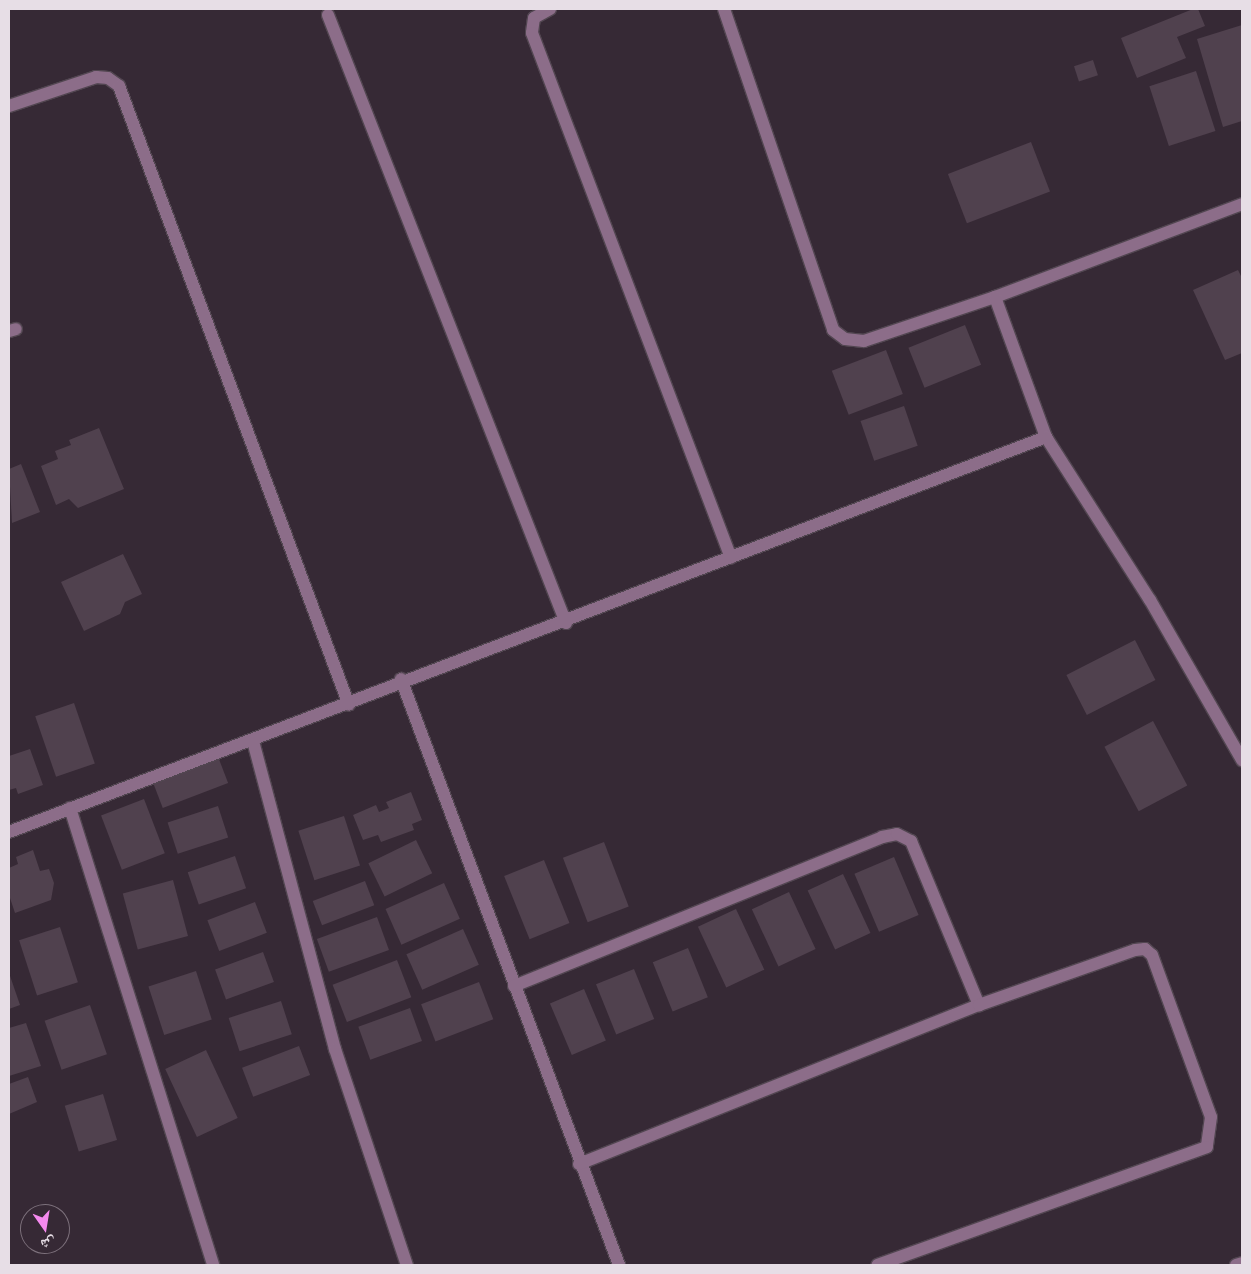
<!DOCTYPE html>
<meta charset="utf-8">
<style>
body{margin:0}
#map{position:relative;width:1251px;height:1274px;overflow:hidden;background:#362935;font-family:"Zilla Slab","Noto Naskh Arabic",serif}
div>[style]{position:absolute}
[style*='--x']{left:calc(var(--x)*1px);top:calc(var(--y)*1px);width:calc(var(--w)*1px);rotate:calc(var(--a)*1deg)}
.building>*{inset:0;background:#50414e;transform-origin:0 0}
.roads{filter:drop-shadow(1px 0 #524651) drop-shadow(-1px 0 #524651) drop-shadow(0 1px #524651) drop-shadow(0 -1px #524651)}
.minor>*{height:12px;margin:-6px;padding:0 6px;transform-origin:6px;border-radius:6px;background:#8c6d89}
span{translate:-50% -50%;white-space:nowrap;text-align:center;line-height:1.15;-webkit-text-stroke:4px #362935;paint-order:stroke}
.frame{position:absolute;inset:0;border:10px solid #e7dee6;pointer-events:none}
.north{position:absolute;left:20px;top:1204px;width:50px;height:50px;box-sizing:border-box;background:#362935;border:1px solid #7d717c;border-radius:50%;rotate:167deg;font-size:14px;font-weight:700;line-height:20px;text-align:center;color:#e7dee6}
.north::after{content:'';display:block;margin:auto;width:18px;height:22px;background:#f589ee;clip-path:polygon(50% 0,100% 100%,50% 72%,0 100%)}
</style>
<div id="map">
<div class="building">
<div style="clip-path:polygon(1193px 9px,1198px 9px,1205px 26px,1177px 37px,1186px 58px,1137px 78px,1121px 38px)"></div>
<div style="clip-path:polygon(1242px 25px,1242px 121px,1223px 127px,1197px 39px)"></div>
<div style="left:1093px;top:60px;width:16px;height:20px;rotate:72deg"></div>
<div style="left:1196px;top:71px;width:63px;height:49px;rotate:72deg"></div>
<div style="left:1031px;top:142px;width:53px;height:89px;rotate:69deg"></div>
<div style="clip-path:polygon(1238px 270px,1242px 278px,1242px 353px,1225px 360px,1193px 290px)"></div>
<div style="left:965px;top:325px;width:43px;height:61px;rotate:68deg"></div>
<div style="left:886px;top:350px;width:47px;height:58px;rotate:69deg"></div>
<div style="left:904px;top:406px;width:42px;height:46px;rotate:71deg"></div>
<div style="clip-path:polygon(99px 428px,124px 489px,78px 508px,69px 499px,56px 505px,41px 466px,58px 459px,55px 451px,71px 445px,69px 440px)"></div>
<div style="clip-path:polygon(21px 464px,40px 512px,12px 523px,9px 469px)"></div>
<div style="clip-path:polygon(123px 554px,142px 594px,125px 602px,120px 614px,84px 631px,61px 582px)"></div>
<div style="left:1135px;top:640px;width:45px;height:77px;rotate:63deg"></div>
<div style="left:74px;top:703px;width:64px;height:41px;rotate:71deg"></div>
<div style="left:1153px;top:721px;width:73px;height:55px;rotate:62deg"></div>
<div style="clip-path:polygon(30px 749px,43px 785px,18px 794px,16px 788px,9px 790px,9px 756px)"></div>
<div style="left:217px;top:754px;width:31px;height:70px;rotate:69deg"></div>
<div style="clip-path:polygon(411px 792px,422px 820px,412px 824px,414px 830px,381px 842px,378px 835px,363px 840px,353px 815px,376px 805px,379px 812px,389px 808px,386px 802px)"></div>
<div style="left:144px;top:799px;width:58px;height:46px;rotate:69deg"></div>
<div style="left:218px;top:806px;width:33px;height:53px;rotate:72deg"></div>
<div style="left:344px;top:816px;width:52px;height:48px;rotate:72deg"></div>
<div style="left:416px;top:840px;width:37px;height:53px;rotate:64deg"></div>
<div style="left:604px;top:842px;width:69px;height:44px;rotate:69deg"></div>
<div style="clip-path:polygon(33px 850px,40px 871px,49px 869px,54px 883px,51px 900px,15px 913px,9px 895px,9px 868px,18px 864px,16px 857px)"></div>
<div style="left:235px;top:856px;width:34px;height:50px;rotate:71deg"></div>
<div style="left:894px;top:857px;width:63px;height:43px;rotate:67deg"></div>
<div style="left:544px;top:860px;width:68px;height:43px;rotate:68deg"></div>
<div style="left:843px;top:874px;width:65px;height:39px;rotate:65deg"></div>
<div style="left:173px;top:880px;width:58px;height:52px;rotate:75deg"></div>
<div style="left:365px;top:881px;width:26px;height:56px;rotate:69deg"></div>
<div style="left:444px;top:883px;width:39px;height:64px;rotate:66deg"></div>
<div style="left:789px;top:892px;width:63px;height:41px;rotate:65deg"></div>
<div style="left:255px;top:902px;width:33px;height:51px;rotate:69deg"></div>
<div style="left:736px;top:909px;width:67px;height:42px;rotate:65deg"></div>
<div style="left:377px;top:917px;width:35px;height:64px;rotate:70deg"></div>
<div style="left:60px;top:927px;width:58px;height:43px;rotate:72deg"></div>
<div style="left:463px;top:929px;width:39px;height:62px;rotate:66deg"></div>
<div style="left:688px;top:948px;width:53px;height:38px;rotate:68deg"></div>
<div style="left:263px;top:952px;width:32px;height:51px;rotate:70deg"></div>
<div style="left:397px;top:960px;width:40px;height:69px;rotate:69deg"></div>
<div style="left:634px;top:969px;width:54px;height:41px;rotate:68deg"></div>
<div style="left:196px;top:971px;width:51px;height:50px;rotate:72deg"></div>
<div style="clip-path:polygon(9px 973px,20px 1005px,9px 1009px)"></div>
<div style="left:479px;top:982px;width:40px;height:62px;rotate:69deg"></div>
<div style="left:584px;top:989px;width:56px;height:37px;rotate:67deg"></div>
<div style="left:281px;top:1001px;width:35px;height:55px;rotate:72deg"></div>
<div style="left:90px;top:1005px;width:52px;height:48px;rotate:71deg"></div>
<div style="left:410px;top:1008px;width:35px;height:55px;rotate:70deg"></div>
<div style="clip-path:polygon(26px 1023px,41px 1066px,9px 1076px,9px 1028px)"></div>
<div style="left:299px;top:1046px;width:31px;height:61px;rotate:69deg"></div>
<div style="left:206px;top:1050px;width:75px;height:45px;rotate:65deg"></div>
<div style="clip-path:polygon(28px 1077px,37px 1102px,9px 1114px,9px 1084px)"></div>
<div style="left:103px;top:1094px;width:48px;height:40px;rotate:73deg"></div>
</div>
<div class="roads">
<div class="minor">
<div style="--x:550;--y:9;--w:18;--a:151"></div>
<div style="--x:534;--y:18;--w:15;--a:98"></div>
<div style="--x:532;--y:33;--w:561;--a:69.24"></div>
<div style="--x:724;--y:9;--w:339;--a:71.2"></div>
<div style="--x:833;--y:330;--w:15;--a:37"></div>
<div style="--x:845;--y:339;--w:19;--a:6"></div>
<div style="--x:864;--y:341;--w:138;--a:-18.6"></div>
<div style="--x:995;--y:297;--w:264;--a:-20.6"></div>
<div style="--x:328;--y:15;--w:653;--a:68.62"></div>
<div style="--x:9;--y:106;--w:92;--a:-18.4"></div>
<div style="--x:96;--y:77;--w:12;--a:5"></div>
<div style="--x:108;--y:78;--w:14;--a:36"></div>
<div style="--x:119;--y:86;--w:660;--a:69.62"></div>
<div style="--x:995;--y:297;--w:149;--a:70"></div>
<div style="--x:1046;--y:437;--w:193;--a:57.5"></div>
<div style="--x:1150;--y:600;--w:185;--a:60.1"></div>
<div style="--x:9;--y:331;--w:7;--a:-16"></div>
<div style="--x:401;--y:679;--w:625;--a:69.59"></div>
<div style="--x:253;--y:741;--w:319;--a:75.1"></div>
<div style="--x:335;--y:1049;--w:228;--a:71.6"></div>
<div style="--x:70;--y:808;--w:479;--a:72.6"></div>
<div style="--x:9;--y:832;--w:1110;--a:-20.85"></div>
<div style="--x:514;--y:986;--w:397;--a:-22"></div>
<div style="--x:882;--y:837;--w:15;--a:-11"></div>
<div style="--x:897;--y:834;--w:16;--a:27"></div>
<div style="--x:911;--y:841;--w:178;--a:67.5"></div>
<div style="--x:579;--y:1164;--w:430;--a:-21.7"></div>
<div style="--x:979;--y:1005;--w:165;--a:-19.4"></div>
<div style="--x:1135;--y:950;--w:10;--a:-6"></div>
<div style="--x:1145;--y:949;--w:9;--a:41"></div>
<div style="--x:1152;--y:955;--w:172;--a:70"></div>
<div style="--x:1211;--y:1117;--w:30;--a:98"></div>
<div style="--x:1207;--y:1147;--w:350;--a:160.3"></div>
<div style="--x:1236;--y:1265;--w:6;--a:-18"></div>
</div>
</div>
<div class="frame"></div>
<div class="north">ش</div>
</div>
